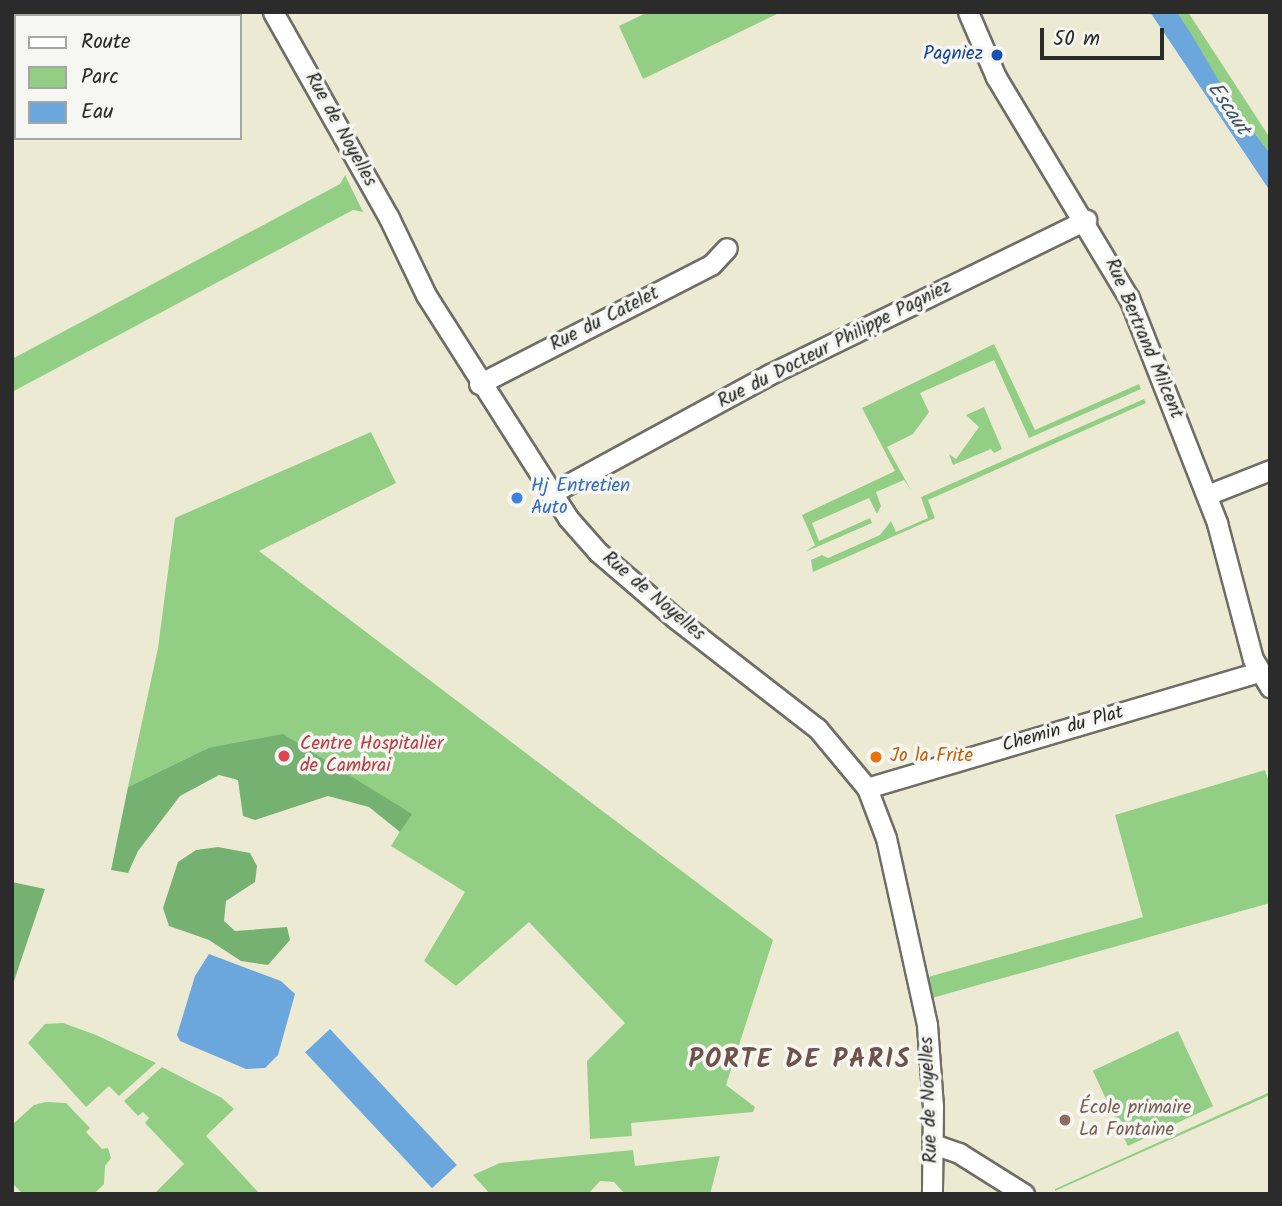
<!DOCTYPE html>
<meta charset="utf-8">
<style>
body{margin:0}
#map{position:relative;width:1282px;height:1206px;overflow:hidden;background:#edead4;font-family:Kalam,sans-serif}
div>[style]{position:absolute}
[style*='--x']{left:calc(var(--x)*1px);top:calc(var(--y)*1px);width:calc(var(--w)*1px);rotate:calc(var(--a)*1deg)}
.green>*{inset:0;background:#92cf85;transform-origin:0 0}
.forest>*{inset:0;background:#75b272}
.water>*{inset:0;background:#6ba7dc;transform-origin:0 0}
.roads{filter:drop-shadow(2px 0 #6f6e66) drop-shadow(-2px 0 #6f6e66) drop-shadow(0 2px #6f6e66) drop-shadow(0 -2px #6f6e66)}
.minor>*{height:19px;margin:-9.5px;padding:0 9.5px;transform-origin:9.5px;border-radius:9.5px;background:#fff}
.dots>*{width:19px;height:19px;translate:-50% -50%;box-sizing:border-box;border:4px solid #f6f6f2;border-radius:50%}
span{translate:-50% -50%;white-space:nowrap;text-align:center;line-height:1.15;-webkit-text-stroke:7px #f6f6f2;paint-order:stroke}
.transit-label{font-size:19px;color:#164399}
.right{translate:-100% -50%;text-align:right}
.street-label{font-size:19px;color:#2b2b2b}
.shop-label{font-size:19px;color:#366cbe}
.left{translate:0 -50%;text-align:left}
.health-label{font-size:19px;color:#be3a42}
.food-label{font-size:19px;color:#c56008}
.education-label{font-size:19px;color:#785e54}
.water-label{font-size:21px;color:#415669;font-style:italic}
.district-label{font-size:26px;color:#6f524c;font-weight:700;letter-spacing:2px}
.frame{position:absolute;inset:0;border:14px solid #2b2b2b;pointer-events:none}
.legend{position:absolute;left:14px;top:14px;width:228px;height:126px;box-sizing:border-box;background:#f6f6f2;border:2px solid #a5a5a2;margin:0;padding:9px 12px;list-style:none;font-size:21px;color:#2b2b2b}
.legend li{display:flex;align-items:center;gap:14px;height:35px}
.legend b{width:35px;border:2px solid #a5a5a2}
.scale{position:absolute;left:1040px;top:28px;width:124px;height:32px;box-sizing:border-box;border:4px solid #2b2b2b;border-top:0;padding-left:9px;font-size:21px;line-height:24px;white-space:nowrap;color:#2b2b2b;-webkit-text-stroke:5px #f6f6f2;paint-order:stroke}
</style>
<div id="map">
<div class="green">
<div style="clip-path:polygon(648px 12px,781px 12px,643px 79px,619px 26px)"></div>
<div style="clip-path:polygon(1177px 12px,1188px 12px,1270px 138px,1270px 153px,1235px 108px)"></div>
<div style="clip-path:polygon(345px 175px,363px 212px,353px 210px,12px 392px,12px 359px,340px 184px)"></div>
<div style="clip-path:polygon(994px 344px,1035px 430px,1139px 384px,1141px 389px,1029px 438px,994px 360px,920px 393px,929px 412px,913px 434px,887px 447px,911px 490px,904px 480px,876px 492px,881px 506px,877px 514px,869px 498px,812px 523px,819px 541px,870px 518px,872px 523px,805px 552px,815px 545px,802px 515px,895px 471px,862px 408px)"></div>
<div style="clip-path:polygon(1144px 399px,1146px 403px,928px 500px,935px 518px,813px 572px,811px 560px,822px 555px,828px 558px,880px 535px,891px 521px,896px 532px,928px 518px,921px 497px)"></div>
<div style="clip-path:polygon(984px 407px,1002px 449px,994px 453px,991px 449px,953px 465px,949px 454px,956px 459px,979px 427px,966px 415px)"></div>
<div style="clip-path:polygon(371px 432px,396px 483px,259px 551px,773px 940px,726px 1085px,755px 1107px,753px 1112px,631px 1123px,632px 1136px,590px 1139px,587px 1061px,625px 1023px,529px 922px,456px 986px,424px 961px,465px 892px,391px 846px,411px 814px,208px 748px,128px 787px,158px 648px,175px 518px)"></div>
<div style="clip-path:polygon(1265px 770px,1270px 785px,1270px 903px,932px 998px,928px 977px,1143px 917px,1115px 815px)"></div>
<div style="clip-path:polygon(63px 1023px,96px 1035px,156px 1063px,119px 1096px,109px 1086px,86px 1107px,28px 1043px,45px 1024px)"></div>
<div style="left:1178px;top:1031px;width:83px;height:94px;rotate:65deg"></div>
<div style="clip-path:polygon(162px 1067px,222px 1098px,234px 1109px,206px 1136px,260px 1194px,154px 1194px,184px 1164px,145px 1123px,149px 1118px,143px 1112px,138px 1116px,124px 1101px)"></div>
<div style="clip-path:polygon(1270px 1092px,1270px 1095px,1055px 1191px,1055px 1189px)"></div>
<div style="clip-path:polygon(46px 1102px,66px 1103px,90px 1128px,86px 1132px,102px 1149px,108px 1148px,111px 1158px,105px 1166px,104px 1184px,94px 1194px,23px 1194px,12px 1183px,13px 1124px,34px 1105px)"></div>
<div style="clip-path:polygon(633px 1150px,635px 1166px,720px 1156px,710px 1194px,625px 1194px,614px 1182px,600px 1181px,588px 1194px,490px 1194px,473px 1175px,500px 1163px)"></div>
</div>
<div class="forest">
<div style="clip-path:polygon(283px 734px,412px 814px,400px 832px,369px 807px,328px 796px,255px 820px,243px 816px,238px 780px,219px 775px,180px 796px,138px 851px,128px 873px,111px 870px,128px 787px,208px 748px)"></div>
<div style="clip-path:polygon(218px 847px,250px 853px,257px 866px,255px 882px,226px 901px,224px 921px,235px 931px,287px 927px,290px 940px,268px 965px,241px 961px,209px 940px,169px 926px,163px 908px,178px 862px,196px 850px)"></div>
<div style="clip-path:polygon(12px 882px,45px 889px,12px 987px)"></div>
</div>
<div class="water">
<div style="clip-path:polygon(1150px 12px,1177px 12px,1190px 32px,1235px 108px,1270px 153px,1270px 191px)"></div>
<div style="clip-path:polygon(209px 954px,281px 981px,295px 994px,278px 1055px,265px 1068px,246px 1069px,180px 1041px,177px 1035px,195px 976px)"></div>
<div style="left:330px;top:1029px;width:186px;height:34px;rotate:47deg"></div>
</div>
<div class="roads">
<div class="minor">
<div style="--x:273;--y:12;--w:236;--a:60.6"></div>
<div style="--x:389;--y:218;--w:85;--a:64.3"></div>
<div style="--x:426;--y:295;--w:264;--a:57.5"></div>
<div style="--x:568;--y:518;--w:45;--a:48.6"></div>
<div style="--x:598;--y:552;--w:101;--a:40.6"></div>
<div style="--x:675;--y:618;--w:180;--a:37.8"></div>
<div style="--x:817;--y:728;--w:78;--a:50.2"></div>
<div style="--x:867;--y:788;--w:53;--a:69.2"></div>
<div style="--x:886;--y:838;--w:191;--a:77.6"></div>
<div style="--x:927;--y:1025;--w:82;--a:85.8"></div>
<div style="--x:933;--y:1107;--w:87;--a:90.7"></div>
<div style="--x:968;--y:12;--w:71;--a:66.7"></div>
<div style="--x:996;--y:77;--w:258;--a:59"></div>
<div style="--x:1129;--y:298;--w:242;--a:68.6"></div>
<div style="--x:1217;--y:523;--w:141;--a:75.2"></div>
<div style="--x:1253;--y:659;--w:33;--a:59"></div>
<div style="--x:479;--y:384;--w:261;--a:-27.2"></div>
<div style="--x:711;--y:265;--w:23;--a:-47"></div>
<div style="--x:550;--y:494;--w:251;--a:-28.6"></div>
<div style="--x:770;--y:374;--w:352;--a:-26"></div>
<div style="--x:1207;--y:495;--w:68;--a:-21.6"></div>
<div style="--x:867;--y:788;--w:408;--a:-16.5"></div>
<div style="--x:933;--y:1144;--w:28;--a:19"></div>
<div style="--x:959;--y:1153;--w:77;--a:32.2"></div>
</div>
</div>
<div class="dots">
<div style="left:997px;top:55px;background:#1a4fb4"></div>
<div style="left:517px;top:498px;background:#3f7fe0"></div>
<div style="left:284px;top:756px;background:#e0444e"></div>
<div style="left:876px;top:757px;background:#e8710a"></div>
<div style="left:1065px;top:1120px;background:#8d6e63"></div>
</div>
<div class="transit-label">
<span class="right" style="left:983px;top:55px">Pagniez</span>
</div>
<div class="street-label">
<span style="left:340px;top:130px;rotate:61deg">Rue de Noyelles</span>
<span style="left:605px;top:320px;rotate:-27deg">Rue du Catelet</span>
<span style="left:1143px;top:339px;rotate:67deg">Rue Bertrand Milcent</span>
<span style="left:835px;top:345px;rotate:-27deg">Rue du Docteur Philippe Pagniez</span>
<span style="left:653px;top:597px;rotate:40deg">Rue de Noyelles</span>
<span style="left:1063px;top:730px;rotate:-16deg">Chemin du Plat</span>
<span style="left:930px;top:1100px;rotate:-92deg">Rue de Noyelles</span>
</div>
<div class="shop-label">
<span class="left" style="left:531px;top:498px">Hj Entretien<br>Auto</span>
</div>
<div class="health-label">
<span class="left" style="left:300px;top:756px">Centre Hospitalier<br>de Cambrai</span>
</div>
<div class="food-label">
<span class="left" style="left:890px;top:757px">Jo la Frite</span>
</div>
<div class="education-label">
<span class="left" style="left:1079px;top:1120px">École primaire<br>La Fontaine</span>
</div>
<div class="water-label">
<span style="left:1228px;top:109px;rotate:56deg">Escaut</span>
</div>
<div class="district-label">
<span style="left:800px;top:1061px">PORTE DE PARIS</span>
</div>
<div class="frame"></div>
<ul class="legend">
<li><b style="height:9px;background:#fff"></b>Route</li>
<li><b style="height:19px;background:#92cf85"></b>Parc</li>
<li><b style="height:19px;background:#6ba7dc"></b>Eau</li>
</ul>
<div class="scale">50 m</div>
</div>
